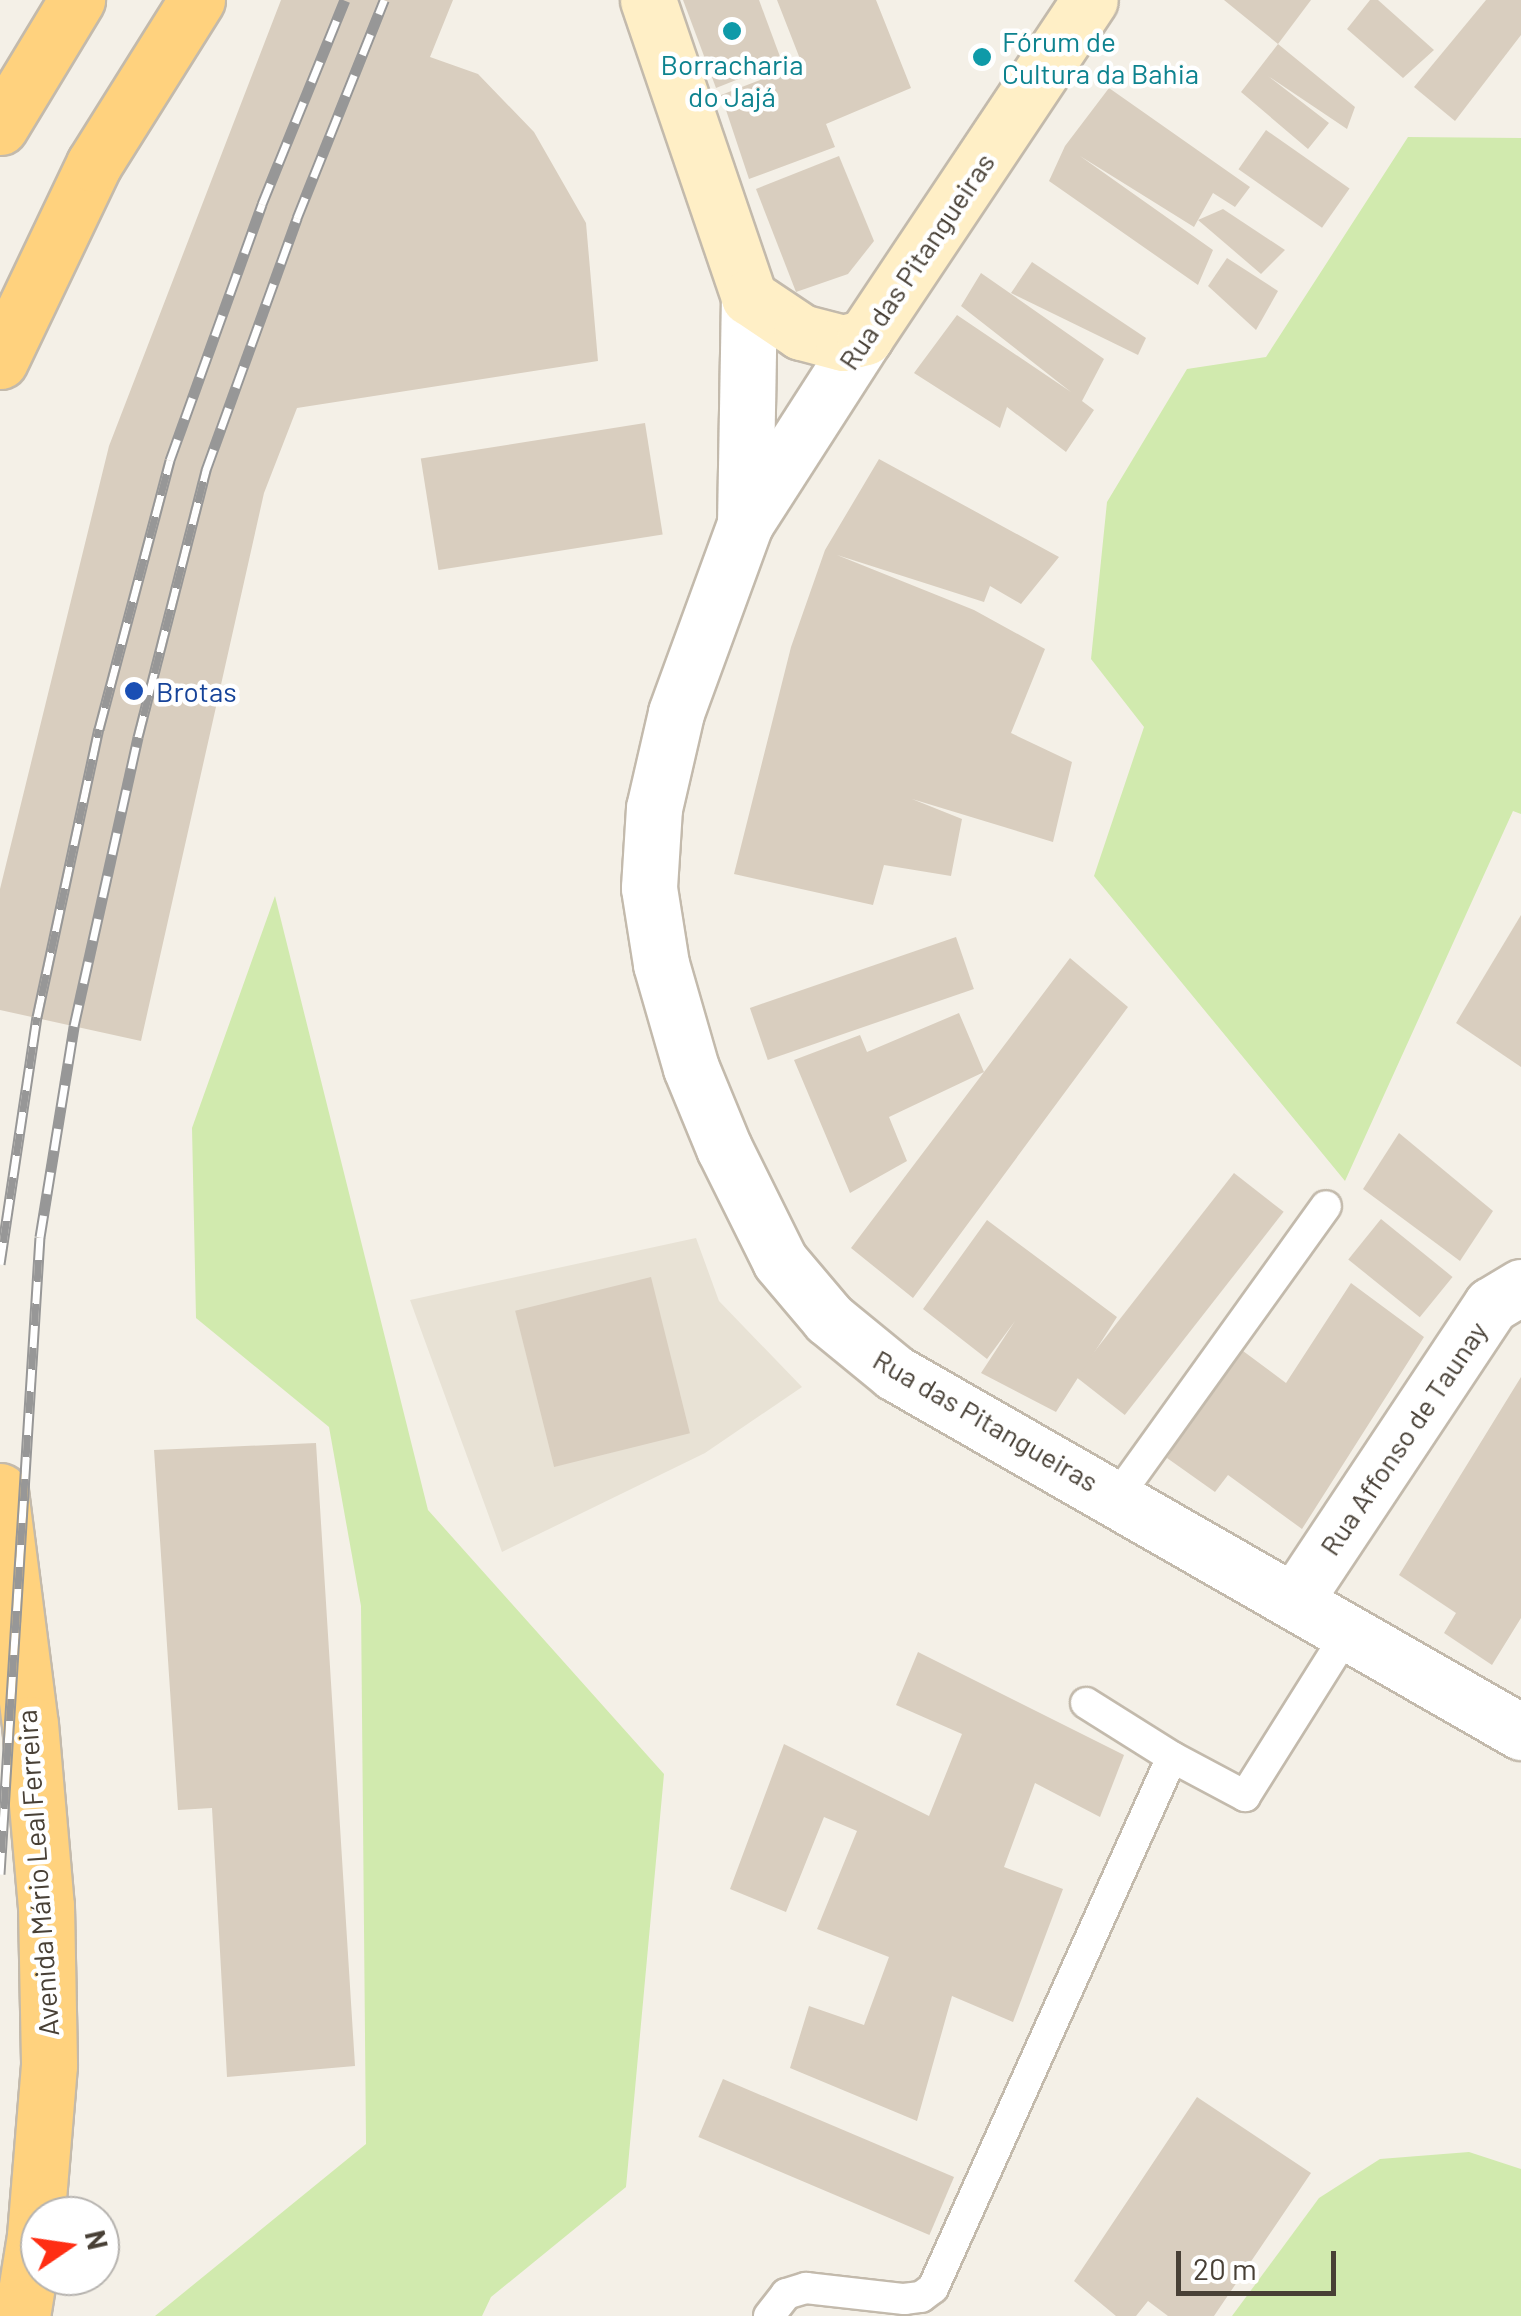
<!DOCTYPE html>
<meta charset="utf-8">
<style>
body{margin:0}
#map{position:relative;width:1521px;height:2316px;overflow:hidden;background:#f4f0e7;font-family:Barlow,sans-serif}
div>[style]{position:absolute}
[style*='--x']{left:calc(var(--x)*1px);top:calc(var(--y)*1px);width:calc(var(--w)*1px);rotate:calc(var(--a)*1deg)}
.residential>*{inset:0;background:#e8e2d5}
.green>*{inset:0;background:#d1eaae}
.building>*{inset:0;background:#d9cebf;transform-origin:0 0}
.roads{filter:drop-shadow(2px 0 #c3baac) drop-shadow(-2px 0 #c3baac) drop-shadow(0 2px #c3baac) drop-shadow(0 -2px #c3baac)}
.service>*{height:30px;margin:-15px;padding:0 15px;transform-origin:15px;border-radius:15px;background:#fff}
.minor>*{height:55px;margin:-27.5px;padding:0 27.5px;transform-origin:27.5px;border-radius:27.5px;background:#fff}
.tertiary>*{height:55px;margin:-27.5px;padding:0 27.5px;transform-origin:27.5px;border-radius:27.5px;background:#fff}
.secondary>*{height:55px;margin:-27.5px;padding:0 27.5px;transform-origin:27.5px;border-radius:27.5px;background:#ffefc6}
.trunk>*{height:55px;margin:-27.5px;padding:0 27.5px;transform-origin:27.5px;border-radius:27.5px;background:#ffd27e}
.rail>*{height:11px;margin-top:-5.5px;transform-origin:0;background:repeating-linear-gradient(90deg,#fff 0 22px,#979797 0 44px);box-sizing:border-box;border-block:2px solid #979797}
.dots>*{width:28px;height:28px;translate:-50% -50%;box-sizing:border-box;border:5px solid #fff;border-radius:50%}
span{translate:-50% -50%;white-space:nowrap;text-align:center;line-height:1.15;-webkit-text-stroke:9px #fff;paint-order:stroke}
.culture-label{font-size:28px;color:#0d838f}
.left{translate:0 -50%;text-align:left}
.street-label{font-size:28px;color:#484036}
.transit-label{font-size:28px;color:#164399}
.north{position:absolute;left:20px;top:2196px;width:100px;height:100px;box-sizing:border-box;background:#fff;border:2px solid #b6b3af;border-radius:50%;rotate:77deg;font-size:28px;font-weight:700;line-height:40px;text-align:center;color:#484036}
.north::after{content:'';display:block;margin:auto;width:35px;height:45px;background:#ff2e13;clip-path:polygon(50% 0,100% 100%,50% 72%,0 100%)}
.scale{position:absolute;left:1176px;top:2251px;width:160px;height:45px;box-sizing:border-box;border:5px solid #484036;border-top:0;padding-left:12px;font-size:30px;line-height:35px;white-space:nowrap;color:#484036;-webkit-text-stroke:8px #fff;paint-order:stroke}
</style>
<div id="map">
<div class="residential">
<div style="clip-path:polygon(696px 1238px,719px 1301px,802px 1387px,705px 1453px,502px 1552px,410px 1300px)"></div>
</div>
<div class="green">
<div style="clip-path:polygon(1408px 137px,1521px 138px,1521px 814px,1513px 811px,1345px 1181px,1094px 876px,1144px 727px,1091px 659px,1107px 502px,1187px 369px,1266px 357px)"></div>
<div style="clip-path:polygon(275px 896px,428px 1510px,664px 1774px,626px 2187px,491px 2297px,482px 2316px,155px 2316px,366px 2144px,361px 1606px,329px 1427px,196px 1318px,192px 1128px)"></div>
<div style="clip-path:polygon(1469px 2152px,1521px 2169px,1521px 2316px,1232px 2316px,1319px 2198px,1380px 2159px)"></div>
</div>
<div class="building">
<div style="clip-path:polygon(281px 0,453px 0,430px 57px,478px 74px,534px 132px,586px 223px,598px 361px,297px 408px,264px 493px,141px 1041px,0 1010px,0 889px,109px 446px)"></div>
<div style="clip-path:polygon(683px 0,759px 0,782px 62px,716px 88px)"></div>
<div style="clip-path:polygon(777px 0,876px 0,911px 88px,826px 124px,835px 147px,749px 179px,721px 95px,802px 64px)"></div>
<div style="clip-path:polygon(1224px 0,1311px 0,1278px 44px,1355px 107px,1347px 129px,1268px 76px,1329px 123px,1308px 149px,1241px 92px,1278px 44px)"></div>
<div style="clip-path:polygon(1370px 0,1378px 0,1434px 50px,1403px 78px,1347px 29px)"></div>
<div style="clip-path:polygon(1486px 0,1521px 0,1521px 35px,1455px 121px,1414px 87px)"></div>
<div style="clip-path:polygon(1109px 88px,1250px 187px,1235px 207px,1213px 193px,1194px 227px,1080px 156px,1213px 250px,1198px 285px,1049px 181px,1065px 146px)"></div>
<div style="left:1266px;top:130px;width:102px;height:48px;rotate:35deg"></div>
<div style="clip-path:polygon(839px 156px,874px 241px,848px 274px,796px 292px,756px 189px)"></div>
<div style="clip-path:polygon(1223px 209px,1285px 250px,1261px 274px,1198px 220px)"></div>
<div style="clip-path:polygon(1227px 258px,1278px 291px,1256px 330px,1208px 286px)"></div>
<div style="clip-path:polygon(1032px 262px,1146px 338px,1138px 355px,1011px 293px)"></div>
<div style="clip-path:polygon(981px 273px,1104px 359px,1082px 401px,1094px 410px,1066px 452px,1007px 407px,1000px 428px,914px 373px,957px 315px,1071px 392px,961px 306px)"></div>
<div style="left:645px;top:423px;width:113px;height:227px;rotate:81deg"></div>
<div style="clip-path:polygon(879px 459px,1059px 557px,1021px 604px,990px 586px,984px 602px,837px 555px,974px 610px,1045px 649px,1011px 733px,1072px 762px,1053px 842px,912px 799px,962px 819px,951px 876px,884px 865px,873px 905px,734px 874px,791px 647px,825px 550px)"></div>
<div style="clip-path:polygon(1521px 915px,1521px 1067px,1456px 1023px)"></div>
<div style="left:956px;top:937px;width:55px;height:218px;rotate:71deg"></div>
<div style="clip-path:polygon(1070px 958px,1128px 1007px,913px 1298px,851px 1248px,984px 1072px,889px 1117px,907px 1161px,850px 1193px,794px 1060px,860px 1035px,867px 1052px,959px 1013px,984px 1072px)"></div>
<div style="clip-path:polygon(1399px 1133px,1493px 1211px,1460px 1261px,1363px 1189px)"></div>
<div style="left:1234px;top:1173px;width:63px;height:258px;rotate:38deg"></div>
<div style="left:1381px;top:1219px;width:92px;height:52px;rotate:39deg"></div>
<div style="clip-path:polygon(987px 1220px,1117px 1317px,1056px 1412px,981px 1373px,1015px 1321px,987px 1359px,923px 1309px)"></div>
<div style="left:651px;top:1277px;width:161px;height:140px;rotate:76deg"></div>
<div style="clip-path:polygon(1351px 1283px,1424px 1337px,1302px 1529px,1228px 1475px,1215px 1492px,1167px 1458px,1239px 1348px,1286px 1383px)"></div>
<div style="clip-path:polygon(1521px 1377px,1521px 1618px,1492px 1665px,1444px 1633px,1456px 1613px,1399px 1575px)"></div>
<div style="clip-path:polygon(316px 1443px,355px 2066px,227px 2077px,212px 1808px,178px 1810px,154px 1450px)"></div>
<div style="clip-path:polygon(918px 1652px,1124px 1755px,1100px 1817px,1035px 1783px,1004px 1867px,1063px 1889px,1013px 2022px,952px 1996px,917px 2121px,790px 2068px,809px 2006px,864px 2025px,889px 1957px,817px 1929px,857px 1831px,824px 1817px,786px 1912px,730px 1889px,784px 1744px,929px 1816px,962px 1734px,896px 1705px)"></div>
<div style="left:723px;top:2079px;width:251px;height:63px;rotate:23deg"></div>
<div style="clip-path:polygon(1197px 2097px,1311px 2173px,1214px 2316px,1168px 2316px,1148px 2301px,1136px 2316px,1116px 2316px,1074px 2281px)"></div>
</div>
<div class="roads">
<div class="service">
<div style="--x:1117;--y:1497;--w:358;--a:-54.3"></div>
<div style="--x:1086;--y:1703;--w:102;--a:32.1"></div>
<div style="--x:769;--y:2316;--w:28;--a:-52"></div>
<div style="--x:786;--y:2294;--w:21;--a:-17"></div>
<div style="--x:806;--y:2288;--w:99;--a:6.4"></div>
<div style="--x:904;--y:2299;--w:17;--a:-7"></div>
<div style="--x:921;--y:2297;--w:15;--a:-37"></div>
<div style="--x:933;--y:2288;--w:582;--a:-65.77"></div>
<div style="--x:1172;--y:1757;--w:83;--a:28.1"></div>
<div style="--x:1245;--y:1796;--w:194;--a:-57.9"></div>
</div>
<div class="minor">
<div style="--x:1295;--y:1600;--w:354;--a:-56.4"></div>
<div style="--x:1491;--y:1305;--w:35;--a:-31"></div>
</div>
<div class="tertiary">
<div style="--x:865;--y:337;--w:222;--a:122.7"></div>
<div style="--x:745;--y:524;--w:201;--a:110.1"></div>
<div style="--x:676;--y:713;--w:98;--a:103"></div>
<div style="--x:654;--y:808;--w:80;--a:93.6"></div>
<div style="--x:649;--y:888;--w:77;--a:81"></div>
<div style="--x:661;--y:964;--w:108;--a:73.9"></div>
<div style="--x:691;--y:1068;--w:87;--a:67.6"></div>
<div style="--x:724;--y:1148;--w:126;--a:63.6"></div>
<div style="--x:780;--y:1261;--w:76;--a:49.8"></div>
<div style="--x:829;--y:1319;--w:85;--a:39.3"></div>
<div style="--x:895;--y:1373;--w:722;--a:29.83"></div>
<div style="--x:745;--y:524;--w:227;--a:-89"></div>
</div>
<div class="secondary">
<div style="--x:648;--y:0;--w:314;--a:71.2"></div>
<div style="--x:749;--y:297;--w:63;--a:33.9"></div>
<div style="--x:801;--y:332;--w:43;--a:14.7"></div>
<div style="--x:843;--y:343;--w:23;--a:-15"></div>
<div style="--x:865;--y:337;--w:405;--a:-56.3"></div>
</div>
<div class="trunk">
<div style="--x:0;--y:127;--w:149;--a:-58.8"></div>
<div style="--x:0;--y:361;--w:218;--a:-64.5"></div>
<div style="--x:94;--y:164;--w:194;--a:-57.9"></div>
<div style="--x:0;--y:1491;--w:235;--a:82.7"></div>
<div style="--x:30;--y:1724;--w:183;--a:85"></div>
<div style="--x:46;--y:1906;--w:159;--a:88.9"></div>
<div style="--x:49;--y:2065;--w:172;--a:94.7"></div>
<div style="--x:35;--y:2236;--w:81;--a:99.2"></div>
</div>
</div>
<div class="rail">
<div style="--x:0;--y:1264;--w:250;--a:-81.5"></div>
<div style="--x:37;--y:1017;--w:295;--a:-77.9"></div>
<div style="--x:99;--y:729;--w:278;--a:-75.2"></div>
<div style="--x:170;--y:460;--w:272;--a:-70.2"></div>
<div style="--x:262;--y:204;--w:220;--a:-67.9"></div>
<div style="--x:0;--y:1874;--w:638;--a:-86.41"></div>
<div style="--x:40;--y:1237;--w:214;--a:-80.8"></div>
<div style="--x:74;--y:1026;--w:296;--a:-77.5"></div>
<div style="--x:138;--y:737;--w:276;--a:-75.7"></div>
<div style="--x:206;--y:470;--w:268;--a:-70.1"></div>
<div style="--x:297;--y:218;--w:235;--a:-68.2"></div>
</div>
<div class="dots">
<div style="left:732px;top:31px;background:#0f9aa8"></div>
<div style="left:982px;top:57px;background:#0f9aa8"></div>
<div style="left:134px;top:691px;background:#1a4fb4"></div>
</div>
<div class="culture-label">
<span class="left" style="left:1002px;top:57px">Fórum de<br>Cultura da Bahia</span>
<span style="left:732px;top:80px">Borracharia<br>do Jajá</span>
</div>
<div class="street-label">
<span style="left:916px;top:261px;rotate:-56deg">Rua das Pitangueiras</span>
<span style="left:986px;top:1420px;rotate:30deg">Rua das Pitangueiras</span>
<span style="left:1403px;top:1438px;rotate:-56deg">Rua Affonso de Taunay</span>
<span style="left:37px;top:1873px;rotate:-94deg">Avenida Mário Leal Ferreira</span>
</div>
<div class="transit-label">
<span class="left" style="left:156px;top:691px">Brotas</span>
</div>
<div class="north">N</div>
<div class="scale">20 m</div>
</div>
